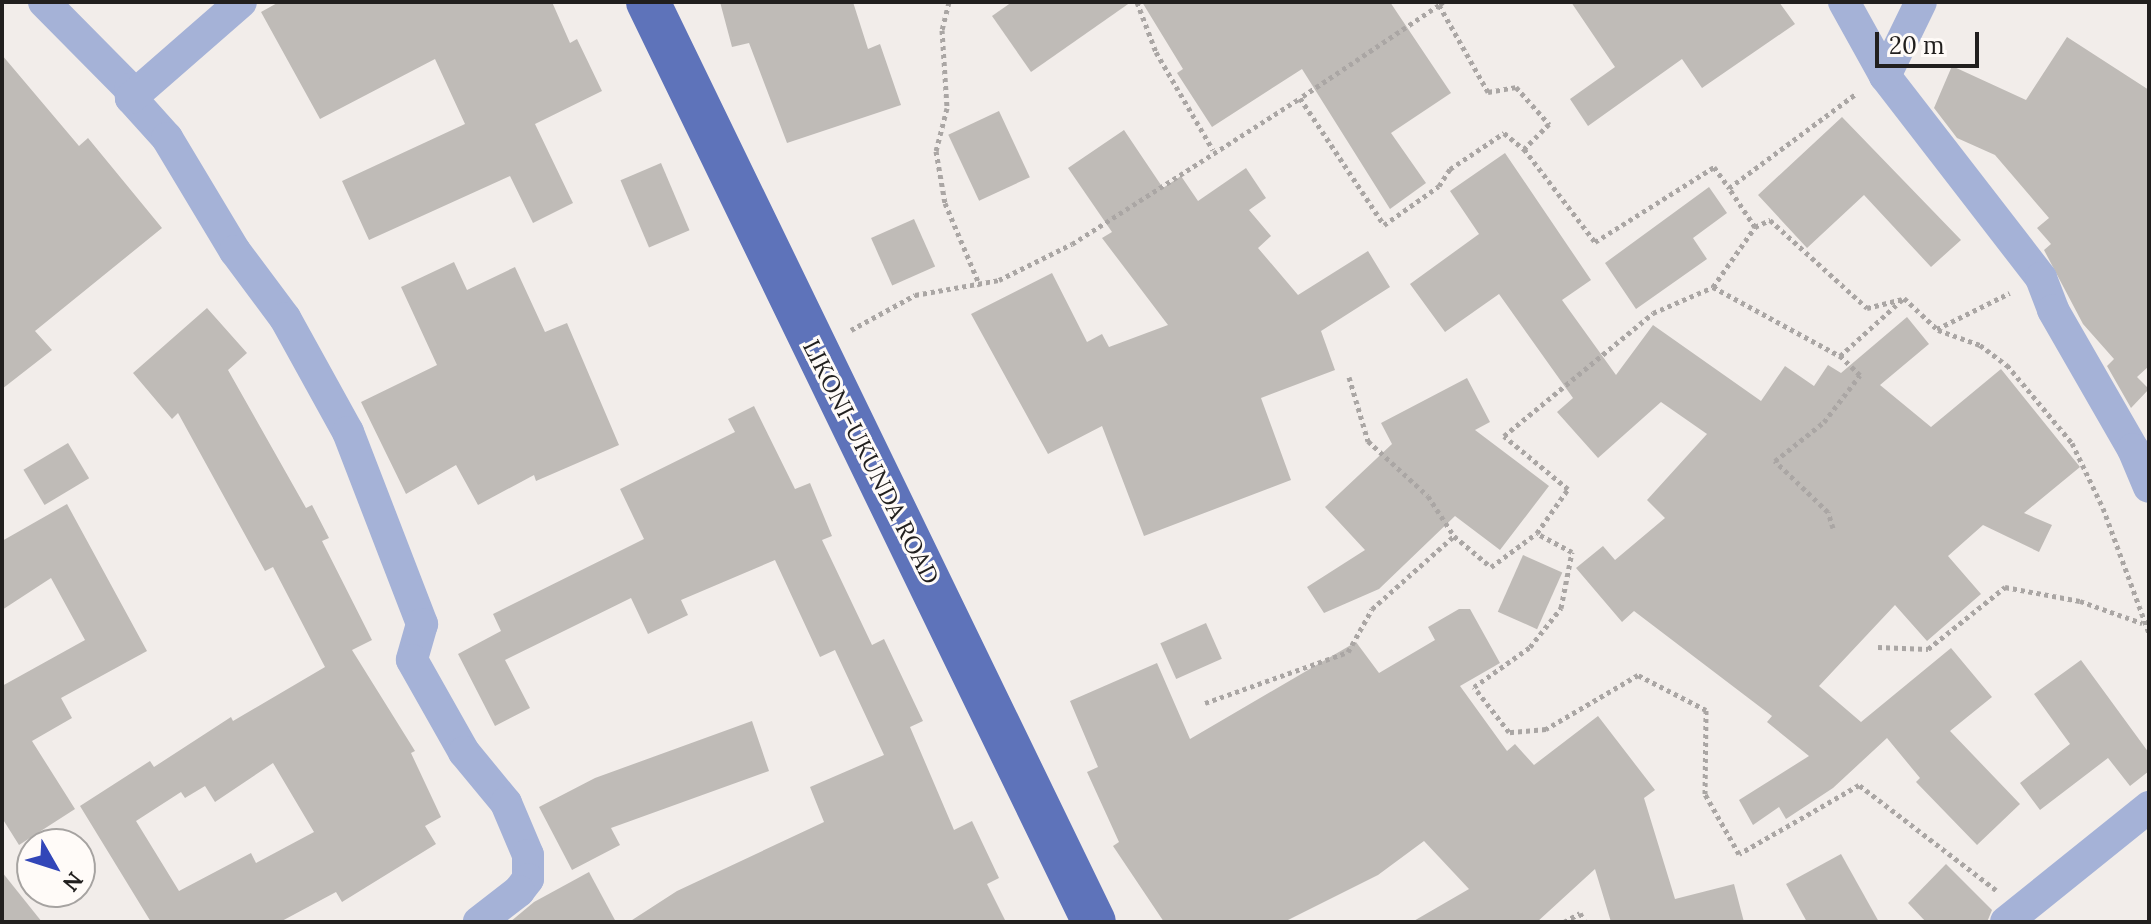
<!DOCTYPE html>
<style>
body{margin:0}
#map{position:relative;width:2151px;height:924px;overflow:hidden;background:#f2edea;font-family:Lora,serif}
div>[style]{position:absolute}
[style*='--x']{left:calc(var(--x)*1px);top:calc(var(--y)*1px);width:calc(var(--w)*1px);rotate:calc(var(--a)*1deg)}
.building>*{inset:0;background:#bfbbb7;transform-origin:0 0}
.path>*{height:5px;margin-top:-2.5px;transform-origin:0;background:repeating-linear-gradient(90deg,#aaa6a4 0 4px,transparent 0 8px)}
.minor>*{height:32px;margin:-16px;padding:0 16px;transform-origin:16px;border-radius:16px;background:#a5b2d7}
.trunk>*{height:44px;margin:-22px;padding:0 22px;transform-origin:22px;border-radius:22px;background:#5e73ba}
span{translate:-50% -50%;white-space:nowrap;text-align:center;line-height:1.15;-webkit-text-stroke:6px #fffbf8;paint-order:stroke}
.street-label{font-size:24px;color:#211f1e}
.frame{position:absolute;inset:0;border:4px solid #211f1e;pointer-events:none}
.north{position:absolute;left:16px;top:828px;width:80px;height:80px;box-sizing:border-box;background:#fffbf8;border:2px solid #a6a3a1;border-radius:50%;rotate:129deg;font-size:22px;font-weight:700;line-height:32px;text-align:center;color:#211f1e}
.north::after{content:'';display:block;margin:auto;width:28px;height:36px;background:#3246b8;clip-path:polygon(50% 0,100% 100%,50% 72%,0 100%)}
.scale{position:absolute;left:1875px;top:32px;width:104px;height:36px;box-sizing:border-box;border:4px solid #211f1e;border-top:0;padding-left:10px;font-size:24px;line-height:28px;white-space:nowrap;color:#211f1e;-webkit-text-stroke:6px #fffbf8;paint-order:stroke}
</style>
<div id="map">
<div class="building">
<div style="clip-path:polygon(279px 2px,552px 2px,570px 43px,577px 39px,602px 91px,535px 124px,573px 203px,533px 223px,510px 176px,369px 240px,342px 181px,465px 124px,435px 59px,320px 119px,261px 12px)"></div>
<div style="clip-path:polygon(720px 2px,853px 2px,868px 49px,880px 44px,901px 105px,787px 143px,749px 43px,732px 47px)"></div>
<div style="clip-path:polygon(1012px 2px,1131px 2px,1031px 72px,992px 16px)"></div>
<div style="clip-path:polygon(1142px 2px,1390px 2px,1451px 93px,1391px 133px,1426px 183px,1390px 209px,1302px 69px,1212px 127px,1177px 73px,1183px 69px)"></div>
<div style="clip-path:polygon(1571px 2px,1779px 2px,1795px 24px,1702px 88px,1682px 59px,1588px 126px,1570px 99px,1615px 67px)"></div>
<div style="clip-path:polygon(2067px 37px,2149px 90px,2149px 366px,2137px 377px,2149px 389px,2131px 408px,2107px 366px,2114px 359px,2083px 324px,2044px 250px,2051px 244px,2037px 228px,2049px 218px,1995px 155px,1957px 138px,1934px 108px,1952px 66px,2026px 100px)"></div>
<div style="clip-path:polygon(2px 55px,79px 146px,88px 138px,162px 228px,35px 331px,52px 350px,2px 389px)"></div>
<div style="left:999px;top:111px;width:73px;height:56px;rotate:65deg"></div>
<div style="clip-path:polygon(1842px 117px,1961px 240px,1931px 267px,1864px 195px,1807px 248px,1758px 195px)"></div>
<div style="clip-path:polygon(1124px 130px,1163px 188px,1181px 176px,1198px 201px,1246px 168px,1266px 198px,1249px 210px,1271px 236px,1258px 248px,1298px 295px,1368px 251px,1390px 287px,1321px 331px,1335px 370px,1261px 398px,1291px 480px,1144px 536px,1102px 426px,1048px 454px,971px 314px,1052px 273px,1087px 342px,1102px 334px,1109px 347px,1168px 325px,1102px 238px,1112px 232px,1068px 168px)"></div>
<div style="clip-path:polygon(1505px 153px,1591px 280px,1562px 300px,1616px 375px,1653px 325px,1761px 401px,1785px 366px,1814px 386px,1828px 365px,1841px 373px,1907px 317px,1929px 344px,1880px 385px,1931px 427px,2001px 369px,2080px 467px,2024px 513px,2052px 525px,2039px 552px,1983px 525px,1948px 556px,1981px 594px,1927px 641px,1895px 605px,1819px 686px,1861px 722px,1951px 648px,1992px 697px,1950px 731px,2020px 804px,1977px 845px,1916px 782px,1920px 778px,1887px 738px,1833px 788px,1786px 819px,1779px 807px,1753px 825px,1739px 800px,1809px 756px,1767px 722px,1772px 716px,1634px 611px,1622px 622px,1576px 568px,1603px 546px,1615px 560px,1665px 518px,1647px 500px,1707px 434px,1661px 402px,1598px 458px,1557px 412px,1573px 398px,1499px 294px,1445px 332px,1410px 284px,1479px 234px,1450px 191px)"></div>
<div style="left:661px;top:163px;width:73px;height:44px;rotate:67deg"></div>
<div style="clip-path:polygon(1709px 187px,1727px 213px,1693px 238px,1707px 259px,1636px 309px,1605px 263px)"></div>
<div style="left:914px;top:219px;width:52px;height:47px;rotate:66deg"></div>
<div style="clip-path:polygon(454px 262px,467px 290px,515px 267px,545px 332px,567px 323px,619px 445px,536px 481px,534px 475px,478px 505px,456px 465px,406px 494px,361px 402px,437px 365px,401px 287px)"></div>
<div style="clip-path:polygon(evenodd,207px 308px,247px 353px,228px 370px,306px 508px,312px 505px,329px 538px,322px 541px,372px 640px,352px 650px,415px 751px,411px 753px,441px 817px,425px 826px,436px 844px,342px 902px,336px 892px,280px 922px,151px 922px,80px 806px,150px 761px,154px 767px,231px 717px,233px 721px,325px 667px,273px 567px,265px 571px,178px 413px,172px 419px,133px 373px,207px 308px,273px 763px,314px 832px,256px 863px,251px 853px,179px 891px,136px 821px,181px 792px,185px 798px,205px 786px,215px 802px,273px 763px)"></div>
<div style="clip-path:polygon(1467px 378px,1490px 422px,1475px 430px,1549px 486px,1500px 550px,1455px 516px,1379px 589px,1324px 613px,1307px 587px,1365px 550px,1325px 507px,1392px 444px,1381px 423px)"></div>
<div style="clip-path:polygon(754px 406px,795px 489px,810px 483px,832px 536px,822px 540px,872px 645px,884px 639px,923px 721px,910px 727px,954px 830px,972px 821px,999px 878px,987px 884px,1006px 922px,629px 922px,677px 891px,824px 822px,810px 787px,884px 755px,835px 650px,820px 657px,775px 560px,681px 600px,688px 615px,648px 634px,631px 598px,505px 660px,530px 708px,495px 726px,458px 654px,501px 631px,493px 614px,644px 539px,620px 489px,735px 432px,728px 419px)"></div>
<div style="left:68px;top:443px;width:41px;height:52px;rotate:59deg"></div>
<div style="clip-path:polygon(67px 504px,147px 651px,61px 698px,72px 718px,32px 741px,75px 809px,19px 845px,2px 818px,2px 686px,85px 640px,51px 578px,2px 610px,2px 541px)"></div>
<div style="left:1523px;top:555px;width:43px;height:62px;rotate:24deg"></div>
<div style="clip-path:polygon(1459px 609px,1470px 609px,1500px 663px,1460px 686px,1507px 751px,1515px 744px,1534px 765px,1598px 716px,1655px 790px,1644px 798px,1675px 899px,1734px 884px,1744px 922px,1611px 922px,1595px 869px,1537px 922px,1412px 922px,1469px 889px,1424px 841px,1378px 875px,1284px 922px,1164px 922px,1113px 846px,1119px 842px,1087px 772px,1098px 767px,1070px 701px,1157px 663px,1190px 739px,1356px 642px,1379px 673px,1435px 640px,1428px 627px)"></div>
<div style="left:1206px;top:623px;width:39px;height:50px;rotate:66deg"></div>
<div style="clip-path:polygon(2081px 660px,2149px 753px,2149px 771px,2130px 786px,2108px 758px,2040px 810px,2020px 783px,2070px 744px,2034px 694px)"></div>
<div style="clip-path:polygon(752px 721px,769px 771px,611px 828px,620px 845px,572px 870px,539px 807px,595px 778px)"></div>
<div style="clip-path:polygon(1841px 854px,1879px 922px,1807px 922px,1786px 884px)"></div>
<div style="clip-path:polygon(1946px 864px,1992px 910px,1987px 922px,1926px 922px,1908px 903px)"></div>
<div style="clip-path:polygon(2px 872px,42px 922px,2px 922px)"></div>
<div style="clip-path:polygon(589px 872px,616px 922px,510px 922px,534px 902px)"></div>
</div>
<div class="path">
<div style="--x:949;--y:2;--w:29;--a:104"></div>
<div style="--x:942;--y:30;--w:78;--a:86.3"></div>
<div style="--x:947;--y:108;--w:44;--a:104.3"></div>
<div style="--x:936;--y:151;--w:53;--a:80.2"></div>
<div style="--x:945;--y:203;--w:90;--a:67.1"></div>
<div style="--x:1137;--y:2;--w:53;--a:69.2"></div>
<div style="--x:1156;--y:52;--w:113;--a:59.8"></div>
<div style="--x:1443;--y:2;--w:5;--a:143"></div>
<div style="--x:1439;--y:5;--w:100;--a:60.6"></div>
<div style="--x:1488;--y:92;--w:28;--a:-10"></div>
<div style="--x:1516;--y:87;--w:50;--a:48.3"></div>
<div style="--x:1549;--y:124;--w:35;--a:135"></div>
<div style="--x:1524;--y:149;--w:117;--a:52.6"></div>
<div style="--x:1595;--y:242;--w:141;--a:-32.2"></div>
<div style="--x:1714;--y:167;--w:26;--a:54"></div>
<div style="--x:1439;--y:5;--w:167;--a:146.2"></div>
<div style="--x:1300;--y:98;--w:152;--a:56.5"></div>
<div style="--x:1384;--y:225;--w:67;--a:-35.3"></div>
<div style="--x:1439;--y:186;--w:20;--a:-57"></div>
<div style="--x:1450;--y:169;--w:65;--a:-33.7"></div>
<div style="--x:1504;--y:133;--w:26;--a:39"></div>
<div style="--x:1755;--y:227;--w:17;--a:-25"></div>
<div style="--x:1770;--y:220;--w:131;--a:42.2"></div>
<div style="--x:1867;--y:308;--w:36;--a:-14"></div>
<div style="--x:1713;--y:287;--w:73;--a:-55"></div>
<div style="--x:1755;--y:227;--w:47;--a:-123.7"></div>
<div style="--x:1729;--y:188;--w:159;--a:-36.6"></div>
<div style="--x:851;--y:330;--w:73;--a:-28.7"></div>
<div style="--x:915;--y:295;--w:85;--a:-10.1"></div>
<div style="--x:999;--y:280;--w:81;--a:-26.3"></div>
<div style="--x:1072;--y:244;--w:271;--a:-32.6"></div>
<div style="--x:1938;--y:330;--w:45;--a:19.7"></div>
<div style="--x:1980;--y:345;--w:34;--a:37"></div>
<div style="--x:2007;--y:365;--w:102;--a:50.2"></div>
<div style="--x:2072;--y:443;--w:72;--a:64.5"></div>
<div style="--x:2103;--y:508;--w:133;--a:69.8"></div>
<div style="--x:1349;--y:377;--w:67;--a:73.5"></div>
<div style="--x:1368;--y:441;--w:81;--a:42.5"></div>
<div style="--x:1428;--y:496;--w:48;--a:57"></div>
<div style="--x:1833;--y:528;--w:17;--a:-107"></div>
<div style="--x:1828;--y:512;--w:74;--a:-136.1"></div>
<div style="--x:1775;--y:461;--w:63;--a:-38.5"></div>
<div style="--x:1824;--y:422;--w:59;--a:-52.5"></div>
<div style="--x:1860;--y:375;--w:28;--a:-136"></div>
<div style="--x:1878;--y:647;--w:50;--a:2.3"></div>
<div style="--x:1928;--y:649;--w:99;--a:-38.8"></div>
<div style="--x:2005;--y:587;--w:76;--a:10.6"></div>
<div style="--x:2080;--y:601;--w:66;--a:19.5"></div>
<div style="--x:1205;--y:703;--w:152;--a:-19.6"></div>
<div style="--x:1348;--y:652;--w:49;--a:-60.8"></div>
<div style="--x:1372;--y:609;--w:110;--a:-41.7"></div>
<div style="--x:1454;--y:536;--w:48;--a:40"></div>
<div style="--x:1491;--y:567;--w:57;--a:-36.5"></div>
<div style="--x:1996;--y:890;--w:173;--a:-142.5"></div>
<div style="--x:1859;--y:785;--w:138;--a:150.1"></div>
<div style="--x:1739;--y:854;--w:69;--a:-119.5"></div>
<div style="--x:1705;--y:794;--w:84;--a:-89.3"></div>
<div style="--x:1706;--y:710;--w:76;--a:-152.8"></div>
<div style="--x:1638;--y:675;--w:107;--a:149.6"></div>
<div style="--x:1546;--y:729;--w:37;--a:175"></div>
<div style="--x:1509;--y:732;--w:57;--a:-127.9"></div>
<div style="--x:1474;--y:687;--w:69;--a:-35.5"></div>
<div style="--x:1530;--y:647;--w:50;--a:-51.5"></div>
<div style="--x:1561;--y:608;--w:57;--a:-78.9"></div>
<div style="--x:1572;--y:552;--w:40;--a:-152"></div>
<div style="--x:1537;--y:533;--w:54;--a:-54.8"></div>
<div style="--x:1568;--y:489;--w:83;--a:-140.4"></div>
<div style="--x:1504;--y:436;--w:193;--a:-39.5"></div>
<div style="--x:1653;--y:313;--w:65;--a:-23.4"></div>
<div style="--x:1713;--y:287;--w:145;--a:28.5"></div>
<div style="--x:1840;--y:356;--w:86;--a:-42.2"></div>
<div style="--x:1904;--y:298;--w:45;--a:43.2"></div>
<div style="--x:1937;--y:329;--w:81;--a:-26.3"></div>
<div style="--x:1564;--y:922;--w:18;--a:-29"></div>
<div style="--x:1580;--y:913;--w:10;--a:61"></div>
</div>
<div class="minor">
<div style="--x:44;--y:2;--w:122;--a:45.3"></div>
<div style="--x:130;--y:89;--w:9;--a:84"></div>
<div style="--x:131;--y:98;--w:54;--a:48"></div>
<div style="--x:167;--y:138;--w:132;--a:59"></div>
<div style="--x:235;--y:251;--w:84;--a:53.3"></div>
<div style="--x:285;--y:318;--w:130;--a:61.1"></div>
<div style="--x:348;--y:432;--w:206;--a:68.9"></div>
<div style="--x:422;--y:624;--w:37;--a:106"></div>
<div style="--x:412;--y:660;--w:106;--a:60.5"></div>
<div style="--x:464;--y:752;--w:66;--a:50.5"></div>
<div style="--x:506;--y:803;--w:56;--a:67.1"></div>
<div style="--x:528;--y:855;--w:24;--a:90"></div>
<div style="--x:528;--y:879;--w:15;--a:127"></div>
<div style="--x:519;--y:891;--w:51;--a:142.2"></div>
<div style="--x:1844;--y:2;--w:85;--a:61"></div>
<div style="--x:1885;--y:76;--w:255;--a:52.3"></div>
<div style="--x:2041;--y:278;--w:34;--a:69"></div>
<div style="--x:2053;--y:310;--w:160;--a:60.1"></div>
<div style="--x:2133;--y:449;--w:41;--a:67.2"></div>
<div style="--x:1885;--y:76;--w:82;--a:-64.1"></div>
<div style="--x:131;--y:98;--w:146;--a:-41.1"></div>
<div style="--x:2006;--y:922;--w:184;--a:-38.8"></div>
</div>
<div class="trunk">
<div style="--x:648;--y:2;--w:1022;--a:64.14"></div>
</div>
<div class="street-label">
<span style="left:871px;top:462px;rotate:63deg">LIKONI-UKUNDA ROAD</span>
</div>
<div class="frame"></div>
<div class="north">N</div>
<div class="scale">20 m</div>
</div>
